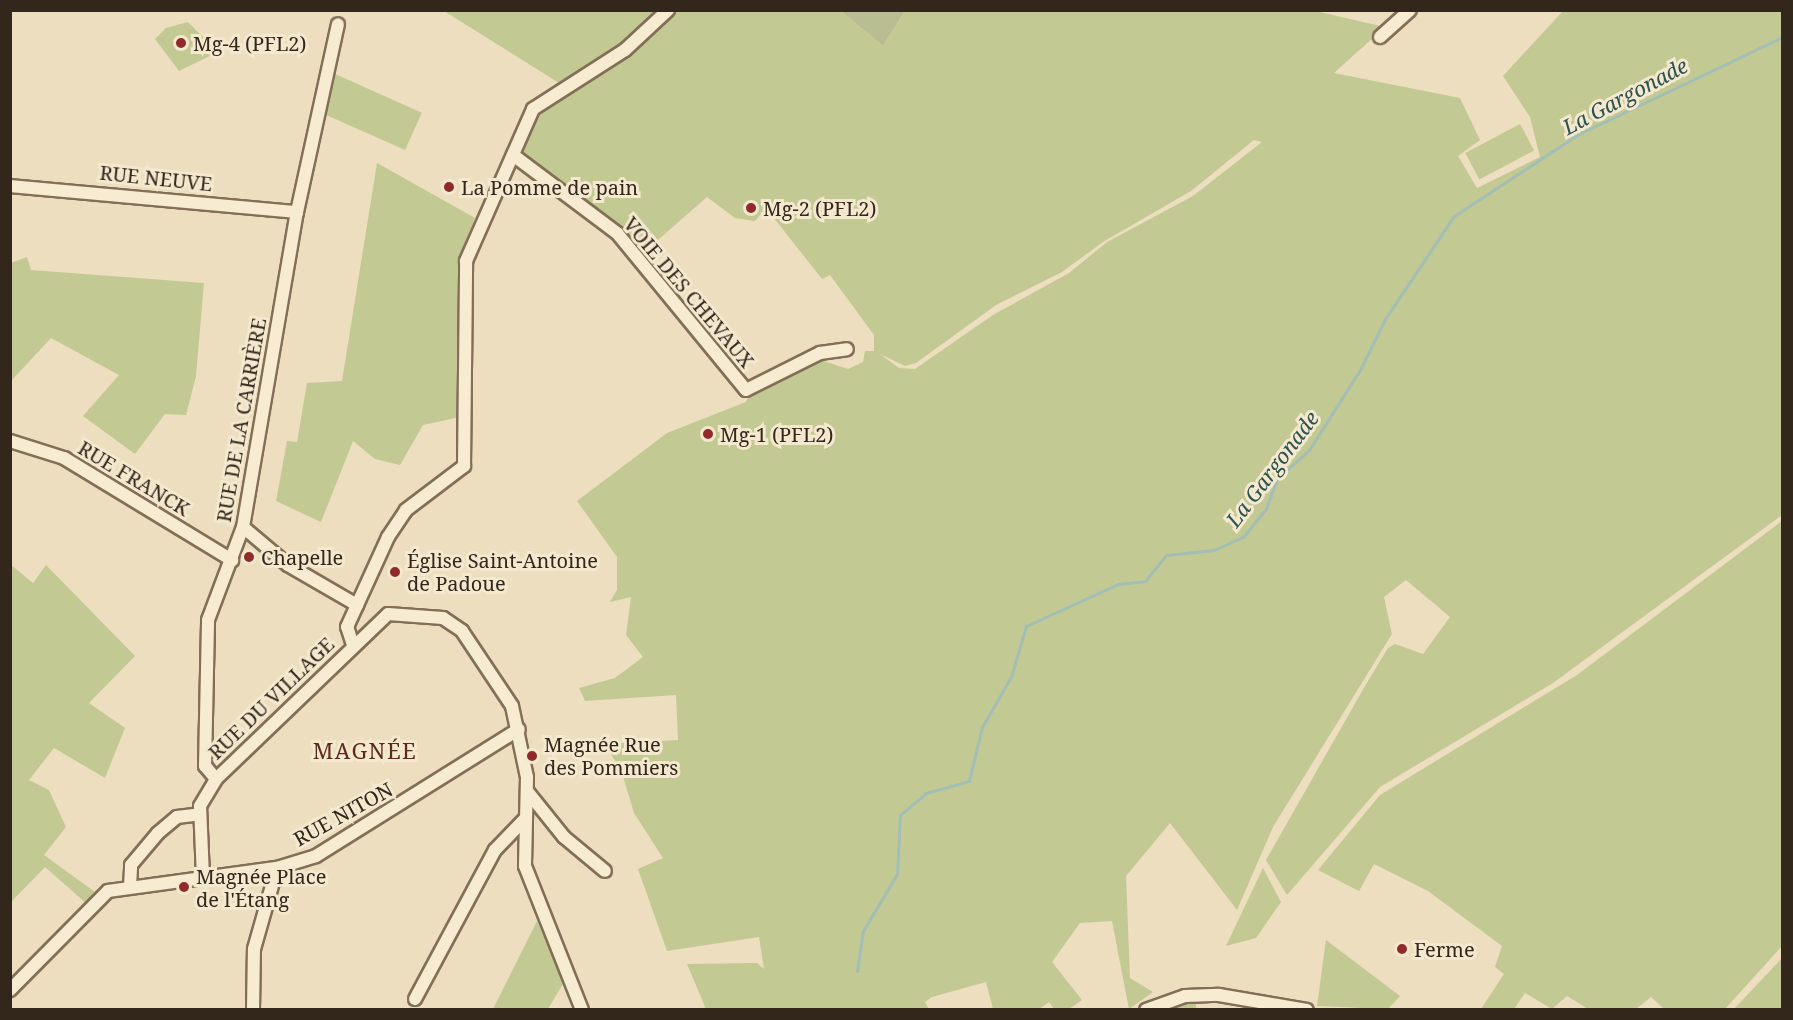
<!DOCTYPE html>
<meta charset="utf-8">
<style>
body{margin:0}
#map{position:relative;width:1793px;height:1020px;overflow:hidden;background:#ecdebe;font-family:"Noto Serif",serif}
div>[style]{position:absolute}
[style*='--x']{left:calc(var(--x)*1px);top:calc(var(--y)*1px);width:calc(var(--w)*1px);rotate:calc(var(--a)*1deg)}
.green>*{inset:0;background:#c3c993;transform-origin:0 0}
.cemetery>*{inset:0;background:#b9be92}
.stream>*{height:3px;margin:-1.5px;padding:0 1.5px;transform-origin:1.5px;border-radius:1.5px;background:#a2beb5}
.roads{filter:drop-shadow(2px 0 #836f58) drop-shadow(-2px 0 #836f58) drop-shadow(0 2px #836f58) drop-shadow(0 -2px #836f58)}
.street>*{height:12px;margin:-6px;padding:0 6px;transform-origin:6px;border-radius:6px;background:#f7ecd1}
.dots>*{width:16px;height:16px;translate:-50% -50%;box-sizing:border-box;border:3px solid #f4e8ce;border-radius:50%}
span{translate:-50% -50%;white-space:nowrap;text-align:center;line-height:1.15;-webkit-text-stroke:6px #f4e8ce;paint-order:stroke}
.poi-label{font-size:20px;color:#33271c}
.left{translate:0 -50%;text-align:left}
.street-label{font-size:20px;color:#33271c}
.water-label{font-size:21px;color:#2b5350;font-style:italic}
.quarter-label{font-size:22px;color:#5e2a1d;letter-spacing:1.5px}
.frame{position:absolute;inset:0;border:12px solid #33271c;pointer-events:none}
</style>
<div id="map">
<div class="green">
<div style="clip-path:polygon(evenodd,1311px 10px,1385px 27px,1334px 73px,1460px 98px,1480px 140px,1458px 156px,1477px 188px,1540px 157px,1530px 117px,1503px 76px,1563px 11px,1782px 11px,1782px 515px,1553px 683px,1380px 787px,1287px 895px,1266px 860px,1365px 686px,1388px 648px,1395px 644px,1423px 654px,1450px 617px,1406px 580px,1384px 597px,1392px 634px,1273px 827px,1237px 910px,1170px 823px,1126px 876px,1130px 978px,1153px 992px,1129px 1009px,1112px 921px,1080px 923px,1052px 962px,1082px 1000px,1069px 1009px,1054px 1009px,1049px 1002px,1039px 1009px,993px 1009px,986px 982px,932px 997px,925px 1002px,929px 1009px,706px 1009px,687px 964px,757px 963px,764px 969px,759px 937px,667px 951px,638px 869px,663px 858px,634px 813px,622px 773px,605px 744px,678px 740px,676px 695px,585px 701px,579px 688px,615px 678px,643px 657px,626px 635px,631px 597px,610px 602px,617px 590px,617px 557px,577px 501px,667px 433px,746px 402px,750px 393px,817px 359px,848px 369px,863px 362px,865px 351px,874px 351px,874px 335px,830px 275px,822px 279px,766px 208px,755px 221px,735px 218px,707px 197px,643px 253px,522px 153px,524px 136px,547px 107px,617px 63px,677px 11px,841px 11px,883px 46px,905px 11px,1311px 10px,1254px 140px,1262px 142px,1193px 196px,1107px 242px,1069px 273px,993px 315px,915px 369px,899px 368px,880px 354px,905px 366px,916px 363px,996px 305px,1062px 272px,1103px 242px,1191px 191px,1254px 140px)"></div>
<div style="clip-path:polygon(444px 11px,658px 11px,616px 52px,559px 83px)"></div>
<div style="clip-path:polygon(188px 22px,218px 52px,179px 71px,155px 39px,166px 28px)"></div>
<div style="left:335px;top:74px;width:95px;height:41px;rotate:24deg"></div>
<div style="left:1520px;top:124px;width:30px;height:62px;rotate:62deg"></div>
<div style="clip-path:polygon(377px 163px,475px 218px,458px 260px,460px 417px,423px 425px,400px 465px,375px 459px,353px 441px,321px 522px,276px 501px,287px 441px,297px 442px,307px 383px,342px 381px)"></div>
<div style="clip-path:polygon(27px 257px,31px 270px,204px 283px,196px 376px,186px 415px,165px 414px,135px 454px,83px 416px,119px 375px,51px 338px,11px 381px,11px 263px)"></div>
<div style="clip-path:polygon(1782px 521px,1782px 946px,1725px 1009px,1664px 1009px,1651px 997px,1636px 1009px,1588px 1009px,1567px 996px,1552px 1009px,1525px 993px,1514px 1009px,1481px 1009px,1504px 974px,1495px 967px,1502px 946px,1428px 891px,1374px 864px,1359px 891px,1318px 870px,1380px 795px,1577px 675px)"></div>
<div style="clip-path:polygon(10px 564px,33px 583px,46px 565px,135px 656px,89px 703px,125px 728px,105px 778px,54px 748px,29px 780px,49px 790px,66px 827px,44px 855px,95px 892px,87px 904px,45px 867px,11px 902px)"></div>
<div style="clip-path:polygon(1263px 868px,1281px 902px,1256px 938px,1226px 946px)"></div>
<div style="clip-path:polygon(537px 921px,564px 982px,548px 1009px,493px 1009px)"></div>
<div style="clip-path:polygon(1326px 940px,1400px 996px,1388px 1009px,1317px 1006px)"></div>
<div style="clip-path:polygon(1782px 958px,1782px 1009px,1734px 1009px)"></div>
<div style="clip-path:polygon(1196px 1000px,1196px 1009px,1151px 1010px)"></div>
</div>
<div class="cemetery">
<div style="clip-path:polygon(841px 11px,905px 11px,883px 46px)"></div>
</div>
<div class="stream">
<div style="--x:857;--y:971;--w:40;--a:-81.5"></div>
<div style="--x:863;--y:931;--w:66;--a:-59.2"></div>
<div style="--x:897;--y:874;--w:59;--a:-87.1"></div>
<div style="--x:900;--y:815;--w:34;--a:-40"></div>
<div style="--x:926;--y:793;--w:45;--a:-15.6"></div>
<div style="--x:969;--y:781;--w:56;--a:-76.5"></div>
<div style="--x:982;--y:727;--w:58;--a:-59.9"></div>
<div style="--x:1011;--y:677;--w:53;--a:-73.6"></div>
<div style="--x:1026;--y:626;--w:101;--a:-24.5"></div>
<div style="--x:1118;--y:584;--w:27;--a:-6"></div>
<div style="--x:1145;--y:581;--w:33;--a:-51"></div>
<div style="--x:1166;--y:555;--w:48;--a:-5.9"></div>
<div style="--x:1214;--y:550;--w:32;--a:-24"></div>
<div style="--x:1243;--y:537;--w:36;--a:-51"></div>
<div style="--x:1266;--y:509;--w:32;--a:-70"></div>
<div style="--x:1277;--y:479;--w:43;--a:-42.2"></div>
<div style="--x:1309;--y:450;--w:95;--a:-57.5"></div>
<div style="--x:1360;--y:370;--w:57;--a:-63.9"></div>
<div style="--x:1385;--y:319;--w:124;--a:-56.2"></div>
<div style="--x:1454;--y:216;--w:149;--a:-33.3"></div>
<div style="--x:1579;--y:134;--w:225;--a:-25.5"></div>
</div>
<div class="roads">
<div class="street">
<div style="--x:1380;--y:37;--w:40;--a:-42"></div>
<div style="--x:513;--y:155;--w:130;--a:36.9"></div>
<div style="--x:617;--y:233;--w:203;--a:50.6"></div>
<div style="--x:746;--y:390;--w:83;--a:-26.6"></div>
<div style="--x:820;--y:353;--w:27;--a:-8"></div>
<div style="--x:10;--y:186;--w:288;--a:5.2"></div>
<div style="--x:10;--y:441;--w:57;--a:17.5"></div>
<div style="--x:64;--y:458;--w:197;--a:31.3"></div>
<div style="--x:243;--y:527;--w:59;--a:40.2"></div>
<div style="--x:288;--y:565;--w:80;--a:30.1"></div>
<div style="--x:353;--y:645;--w:19;--a:-108"></div>
<div style="--x:347;--y:627;--w:99;--a:-65.5"></div>
<div style="--x:388;--y:537;--w:32;--a:-56"></div>
<div style="--x:406;--y:510;--w:73;--a:-37.2"></div>
<div style="--x:464;--y:466;--w:205;--a:-89.4"></div>
<div style="--x:466;--y:261;--w:166;--a:-66.2"></div>
<div style="--x:533;--y:109;--w:109;--a:-32.7"></div>
<div style="--x:625;--y:50;--w:59;--a:-42.9"></div>
<div style="--x:216;--y:779;--w:17;--a:-130"></div>
<div style="--x:205;--y:766;--w:146;--a:-88.8"></div>
<div style="--x:208;--y:620;--w:99;--a:-69.4"></div>
<div style="--x:243;--y:527;--w:320;--a:-80.3"></div>
<div style="--x:297;--y:212;--w:192;--a:-77.7"></div>
<div style="--x:527;--y:791;--w:59;--a:51.2"></div>
<div style="--x:564;--y:837;--w:53;--a:39.7"></div>
<div style="--x:203;--y:877;--w:71;--a:-92.4"></div>
<div style="--x:200;--y:806;--w:31;--a:-59"></div>
<div style="--x:216;--y:779;--w:238;--a:-43.8"></div>
<div style="--x:388;--y:614;--w:55;--a:4.2"></div>
<div style="--x:443;--y:618;--w:23;--a:34"></div>
<div style="--x:462;--y:631;--w:90;--a:56.3"></div>
<div style="--x:512;--y:706;--w:73;--a:78.1"></div>
<div style="--x:527;--y:777;--w:89;--a:91.3"></div>
<div style="--x:525;--y:866;--w:155;--a:68.4"></div>
<div style="--x:130;--y:887;--w:22;--a:-87"></div>
<div style="--x:131;--y:865;--w:42;--a:-49.8"></div>
<div style="--x:158;--y:833;--w:25;--a:-40"></div>
<div style="--x:177;--y:817;--w:23;--a:-7"></div>
<div style="--x:10;--y:990;--w:139;--a:-45.3"></div>
<div style="--x:108;--y:891;--w:171;--a:-7.8"></div>
<div style="--x:277;--y:868;--w:41;--a:-17.1"></div>
<div style="--x:316;--y:856;--w:239;--a:-32"></div>
<div style="--x:415;--y:999;--w:169;--a:-61.8"></div>
<div style="--x:495;--y:850;--w:42;--a:-46"></div>
<div style="--x:253;--y:1010;--w:61;--a:-89.1"></div>
<div style="--x:254;--y:949;--w:84;--a:-74.1"></div>
<div style="--x:1146;--y:1010;--w:41;--a:-19.7"></div>
<div style="--x:1185;--y:996;--w:34;--a:-2"></div>
<div style="--x:1219;--y:995;--w:89;--a:9.7"></div>
</div>
</div>
<div class="dots">
<div style="left:181px;top:43px;background:#902a2b"></div>
<div style="left:449px;top:187px;background:#902a2b"></div>
<div style="left:751px;top:208px;background:#902a2b"></div>
<div style="left:708px;top:434px;background:#902a2b"></div>
<div style="left:249px;top:557px;background:#902a2b"></div>
<div style="left:395px;top:572px;background:#902a2b"></div>
<div style="left:532px;top:756px;background:#902a2b"></div>
<div style="left:184px;top:887px;background:#902a2b"></div>
<div style="left:1402px;top:949px;background:#902a2b"></div>
</div>
<div class="poi-label">
<span class="left" style="left:193px;top:43px">Mg-4 (PFL2)</span>
<span class="left" style="left:461px;top:187px">La Pomme de pain</span>
<span class="left" style="left:763px;top:208px">Mg-2 (PFL2)</span>
<span class="left" style="left:720px;top:434px">Mg-1 (PFL2)</span>
<span class="left" style="left:261px;top:557px">Chapelle</span>
<span class="left" style="left:407px;top:572px">Église Saint-Antoine<br>de Padoue</span>
<span class="left" style="left:544px;top:756px">Magnée Rue<br>des Pommiers</span>
<span class="left" style="left:196px;top:888px">Magnée Place<br>de l'Étang</span>
<span class="left" style="left:1414px;top:949px">Ferme</span>
</div>
<div class="street-label">
<span style="left:156px;top:178px;rotate:6deg">RUE NEUVE</span>
<span style="left:689px;top:292px;rotate:50deg">VOIE DES CHEVAUX</span>
<span style="left:241px;top:420px;rotate:-80deg">RUE DE LA CARRIÈRE</span>
<span style="left:134px;top:478px;rotate:31deg">RUE FRANCK</span>
<span style="left:271px;top:698px;rotate:-44deg">RUE DU VILLAGE</span>
<span style="left:343px;top:814px;rotate:-29deg">RUE NITON</span>
</div>
<div class="water-label">
<span style="left:1625px;top:96px;rotate:-28deg">La Gargonade</span>
<span style="left:1272px;top:469px;rotate:-53deg">La Gargonade</span>
</div>
<div class="quarter-label">
<span style="left:365px;top:751px">MAGNÉE</span>
</div>
<div class="frame"></div>
</div>
